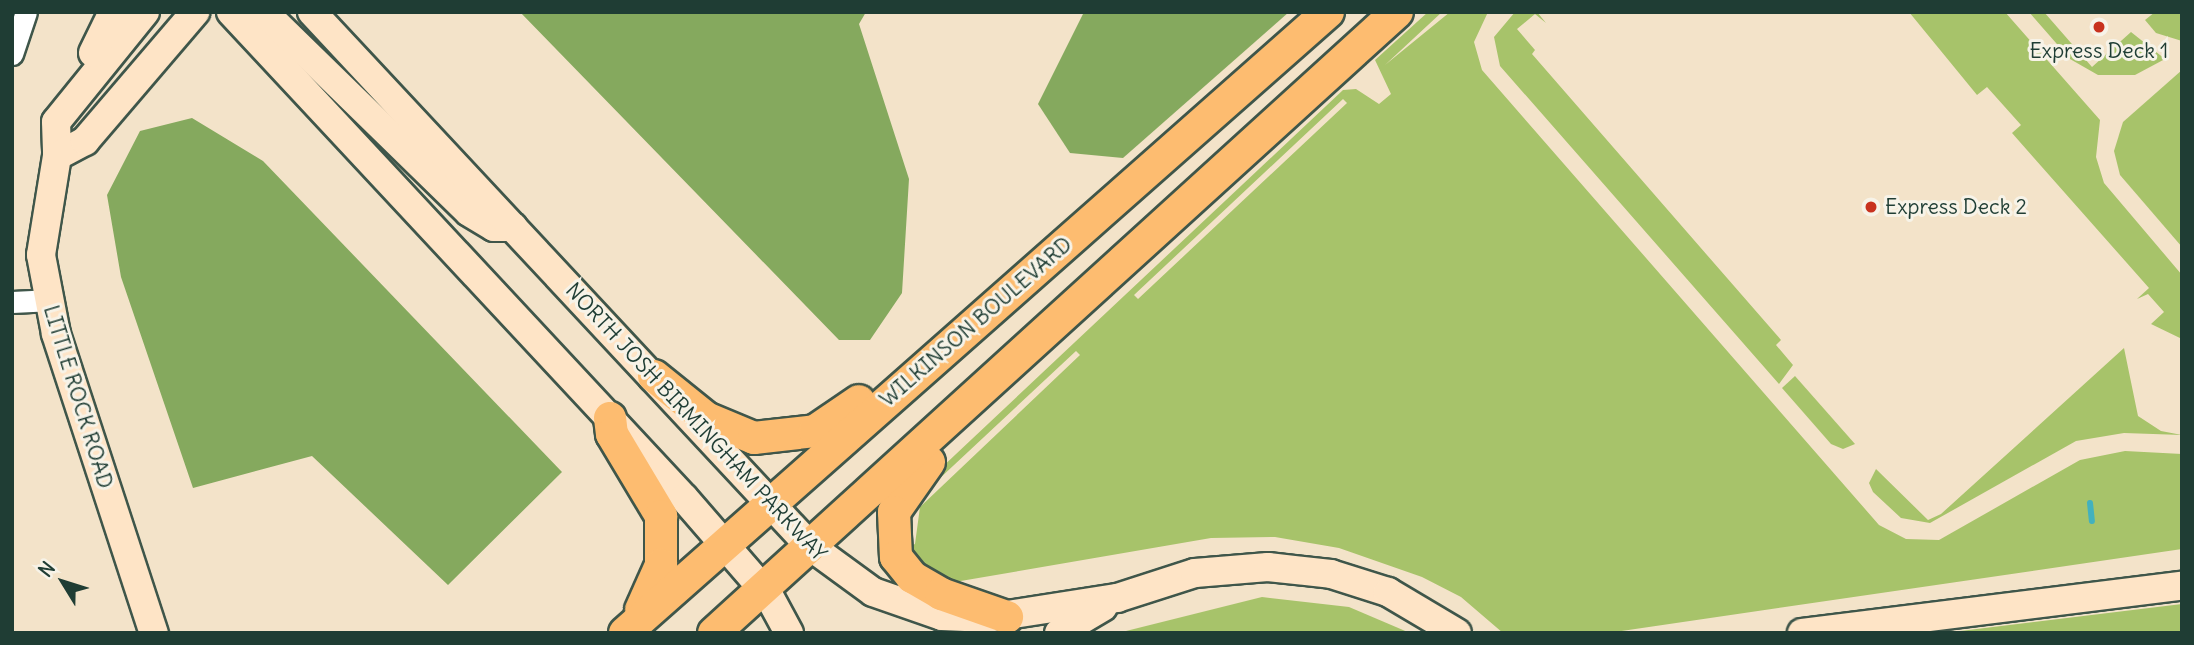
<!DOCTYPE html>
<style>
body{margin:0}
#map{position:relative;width:2194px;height:645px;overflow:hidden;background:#f3e3c9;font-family:Delius,sans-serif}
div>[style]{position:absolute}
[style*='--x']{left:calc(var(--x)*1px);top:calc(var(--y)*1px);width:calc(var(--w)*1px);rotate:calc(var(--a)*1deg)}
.green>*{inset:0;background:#a7c36a}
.forest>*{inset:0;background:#85a95e}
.stream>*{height:6px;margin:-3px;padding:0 3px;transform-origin:3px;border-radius:3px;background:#43b1be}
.roads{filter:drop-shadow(2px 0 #3f564a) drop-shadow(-2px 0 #3f564a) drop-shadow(0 2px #3f564a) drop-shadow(0 -2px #3f564a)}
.street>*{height:21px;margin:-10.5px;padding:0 10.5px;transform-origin:10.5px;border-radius:10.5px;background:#fff}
.secondary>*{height:28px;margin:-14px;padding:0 14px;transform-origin:14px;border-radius:14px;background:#fee4c6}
.primary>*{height:32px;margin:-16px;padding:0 16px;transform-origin:16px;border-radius:16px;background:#fdbc70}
.dots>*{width:19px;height:19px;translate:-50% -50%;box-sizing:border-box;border:4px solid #f7f3e8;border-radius:50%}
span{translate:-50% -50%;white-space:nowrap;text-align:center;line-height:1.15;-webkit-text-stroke:6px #f7f3e8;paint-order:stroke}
.poi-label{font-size:21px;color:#1f3d34}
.left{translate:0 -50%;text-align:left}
.street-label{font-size:21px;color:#1f3d34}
.frame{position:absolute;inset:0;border:14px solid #1f3d34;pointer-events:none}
.north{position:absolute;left:28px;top:547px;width:70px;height:70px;-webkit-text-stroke:5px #f7f3e8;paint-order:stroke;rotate:308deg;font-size:19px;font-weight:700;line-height:28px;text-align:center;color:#1f3d34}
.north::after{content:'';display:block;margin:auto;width:24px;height:32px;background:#1f3d34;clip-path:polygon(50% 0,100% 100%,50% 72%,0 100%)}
</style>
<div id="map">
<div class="green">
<div style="clip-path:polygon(evenodd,1428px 12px,1442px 12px,1385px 65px,1450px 12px,1488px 12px,1474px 42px,1482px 70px,1879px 525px,1906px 539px,1939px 540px,2080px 460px,2125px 451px,2182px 454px,2182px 549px,1608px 633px,1503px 633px,1461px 597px,1422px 577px,1339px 548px,1275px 537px,1211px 538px,943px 584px,905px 548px,915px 544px,920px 507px,1080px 355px,1076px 351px,923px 494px,922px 486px,1343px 90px,1356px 89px,1379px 104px,1391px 94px,1375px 60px,1428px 12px,1343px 99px,1347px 103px,1138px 299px,1134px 295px,1343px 99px)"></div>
<div style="clip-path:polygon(1515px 12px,1537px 12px,1546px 23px,1535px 14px,1517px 29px,1535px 50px,1532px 54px,1781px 340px,1776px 345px,1793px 365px,1779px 384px,1500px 66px,1494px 37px)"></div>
<div style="clip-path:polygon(1909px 12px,2005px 12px,2100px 120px,2096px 157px,2104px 183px,2182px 275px,2182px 339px,2151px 324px,2164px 312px,2148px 294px,2137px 299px,2149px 288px,2012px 133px,2021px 125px,1987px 87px,1977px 95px)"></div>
<div style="clip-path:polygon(2029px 12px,2044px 12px,2092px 67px,2131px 32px,2165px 59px,2135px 75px,2098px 75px,2070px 59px)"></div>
<div style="clip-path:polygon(2155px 12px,2182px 12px,2182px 41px,2156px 33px,2145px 20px)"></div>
<div style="clip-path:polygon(2182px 70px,2182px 247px,2120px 175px,2114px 151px,2123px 122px)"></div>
<div style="clip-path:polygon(2124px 348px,2138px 416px,2161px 431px,2182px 435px,2124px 433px,2076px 441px,1930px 523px,1901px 518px,1873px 492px,1869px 483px,1876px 469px,1928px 520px,1941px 514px)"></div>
<div style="clip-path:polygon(1795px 376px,1855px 444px,1843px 449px,1831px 444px,1782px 388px)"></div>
<div style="clip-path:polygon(1262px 597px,1349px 607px,1410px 633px,1118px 633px)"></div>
<div style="clip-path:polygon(2182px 604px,2182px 633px,1944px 633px)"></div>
</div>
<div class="forest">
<div style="clip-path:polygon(520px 12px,866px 12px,859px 24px,909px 179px,902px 293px,870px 340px,839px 340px)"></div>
<div style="clip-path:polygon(1084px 12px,1289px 12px,1123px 158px,1070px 153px,1038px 104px)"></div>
<div style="clip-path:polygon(192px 118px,263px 161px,562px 472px,448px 585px,312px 456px,193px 488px,121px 277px,107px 195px,140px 131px)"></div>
</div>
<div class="stream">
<div style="--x:2090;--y:503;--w:18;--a:84"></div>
</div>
<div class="roads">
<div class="street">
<div style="--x:12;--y:54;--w:44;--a:-71.6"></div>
<div style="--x:12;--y:302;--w:35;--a:-3"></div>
</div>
<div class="secondary">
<div style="--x:145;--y:12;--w:141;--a:129"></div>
<div style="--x:56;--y:122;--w:34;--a:88"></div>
<div style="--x:57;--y:156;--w:100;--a:99.2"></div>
<div style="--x:41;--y:255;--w:80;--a:79.2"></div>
<div style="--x:56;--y:334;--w:315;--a:71.9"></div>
<div style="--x:231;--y:12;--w:664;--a:47.01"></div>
<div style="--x:684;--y:498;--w:130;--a:49.1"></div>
<div style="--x:769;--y:596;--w:42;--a:61.6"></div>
<div style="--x:264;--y:12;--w:286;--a:44.3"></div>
<div style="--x:469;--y:212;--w:29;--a:31"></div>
<div style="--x:494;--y:227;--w:19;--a:0"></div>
<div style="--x:312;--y:12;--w:730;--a:47"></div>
<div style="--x:810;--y:546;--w:78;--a:36.1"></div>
<div style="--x:873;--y:592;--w:73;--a:19.2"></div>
<div style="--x:942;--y:616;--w:46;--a:2.5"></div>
<div style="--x:988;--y:618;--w:131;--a:-8.8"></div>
<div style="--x:1117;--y:598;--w:82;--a:-17.8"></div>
<div style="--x:1195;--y:573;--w:73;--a:-4.7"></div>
<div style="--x:1268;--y:567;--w:63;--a:6.3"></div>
<div style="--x:1331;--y:574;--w:60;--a:17.5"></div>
<div style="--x:1388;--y:592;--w:80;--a:30.7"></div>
<div style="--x:93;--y:53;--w:46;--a:-64"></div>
<div style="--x:57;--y:156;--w:32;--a:-28"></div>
<div style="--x:85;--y:141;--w:170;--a:-49.5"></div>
<div style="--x:1059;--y:633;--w:51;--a:-30.6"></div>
<div style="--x:1802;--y:633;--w:383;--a:-7.1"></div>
</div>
<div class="primary">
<div style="--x:654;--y:376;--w:67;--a:38.9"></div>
<div style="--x:706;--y:418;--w:52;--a:22.6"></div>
<div style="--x:754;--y:438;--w:61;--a:-6.5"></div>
<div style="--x:815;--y:431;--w:53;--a:-34.3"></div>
<div style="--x:610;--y:418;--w:16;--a:83"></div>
<div style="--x:612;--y:434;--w:96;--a:59.1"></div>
<div style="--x:661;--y:516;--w:49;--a:90"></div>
<div style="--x:661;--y:565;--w:49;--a:114"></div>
<div style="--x:929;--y:462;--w:61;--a:125"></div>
<div style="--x:894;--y:512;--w:45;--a:87.5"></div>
<div style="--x:896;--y:557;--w:26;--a:51"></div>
<div style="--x:912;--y:577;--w:34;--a:30"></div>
<div style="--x:941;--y:594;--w:70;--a:19.2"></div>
<div style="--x:625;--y:633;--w:938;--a:-41.46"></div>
<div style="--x:714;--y:633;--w:923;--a:-42.28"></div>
</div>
</div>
<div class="dots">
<div style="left:2099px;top:27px;background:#c8321e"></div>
<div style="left:1871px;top:207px;background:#c8321e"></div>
</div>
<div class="poi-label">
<span style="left:2099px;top:51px">Express Deck 1</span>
<span class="left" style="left:1885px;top:207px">Express Deck 2</span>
</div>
<div class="street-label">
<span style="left:976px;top:322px;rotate:-41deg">WILKINSON BOULEVARD</span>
<span style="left:78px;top:397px;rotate:73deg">LITTLE ROCK ROAD</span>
<span style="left:696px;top:422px;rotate:47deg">NORTH JOSH BIRMINGHAM PARKWAY</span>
</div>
<div class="frame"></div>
<div class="north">N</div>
</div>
